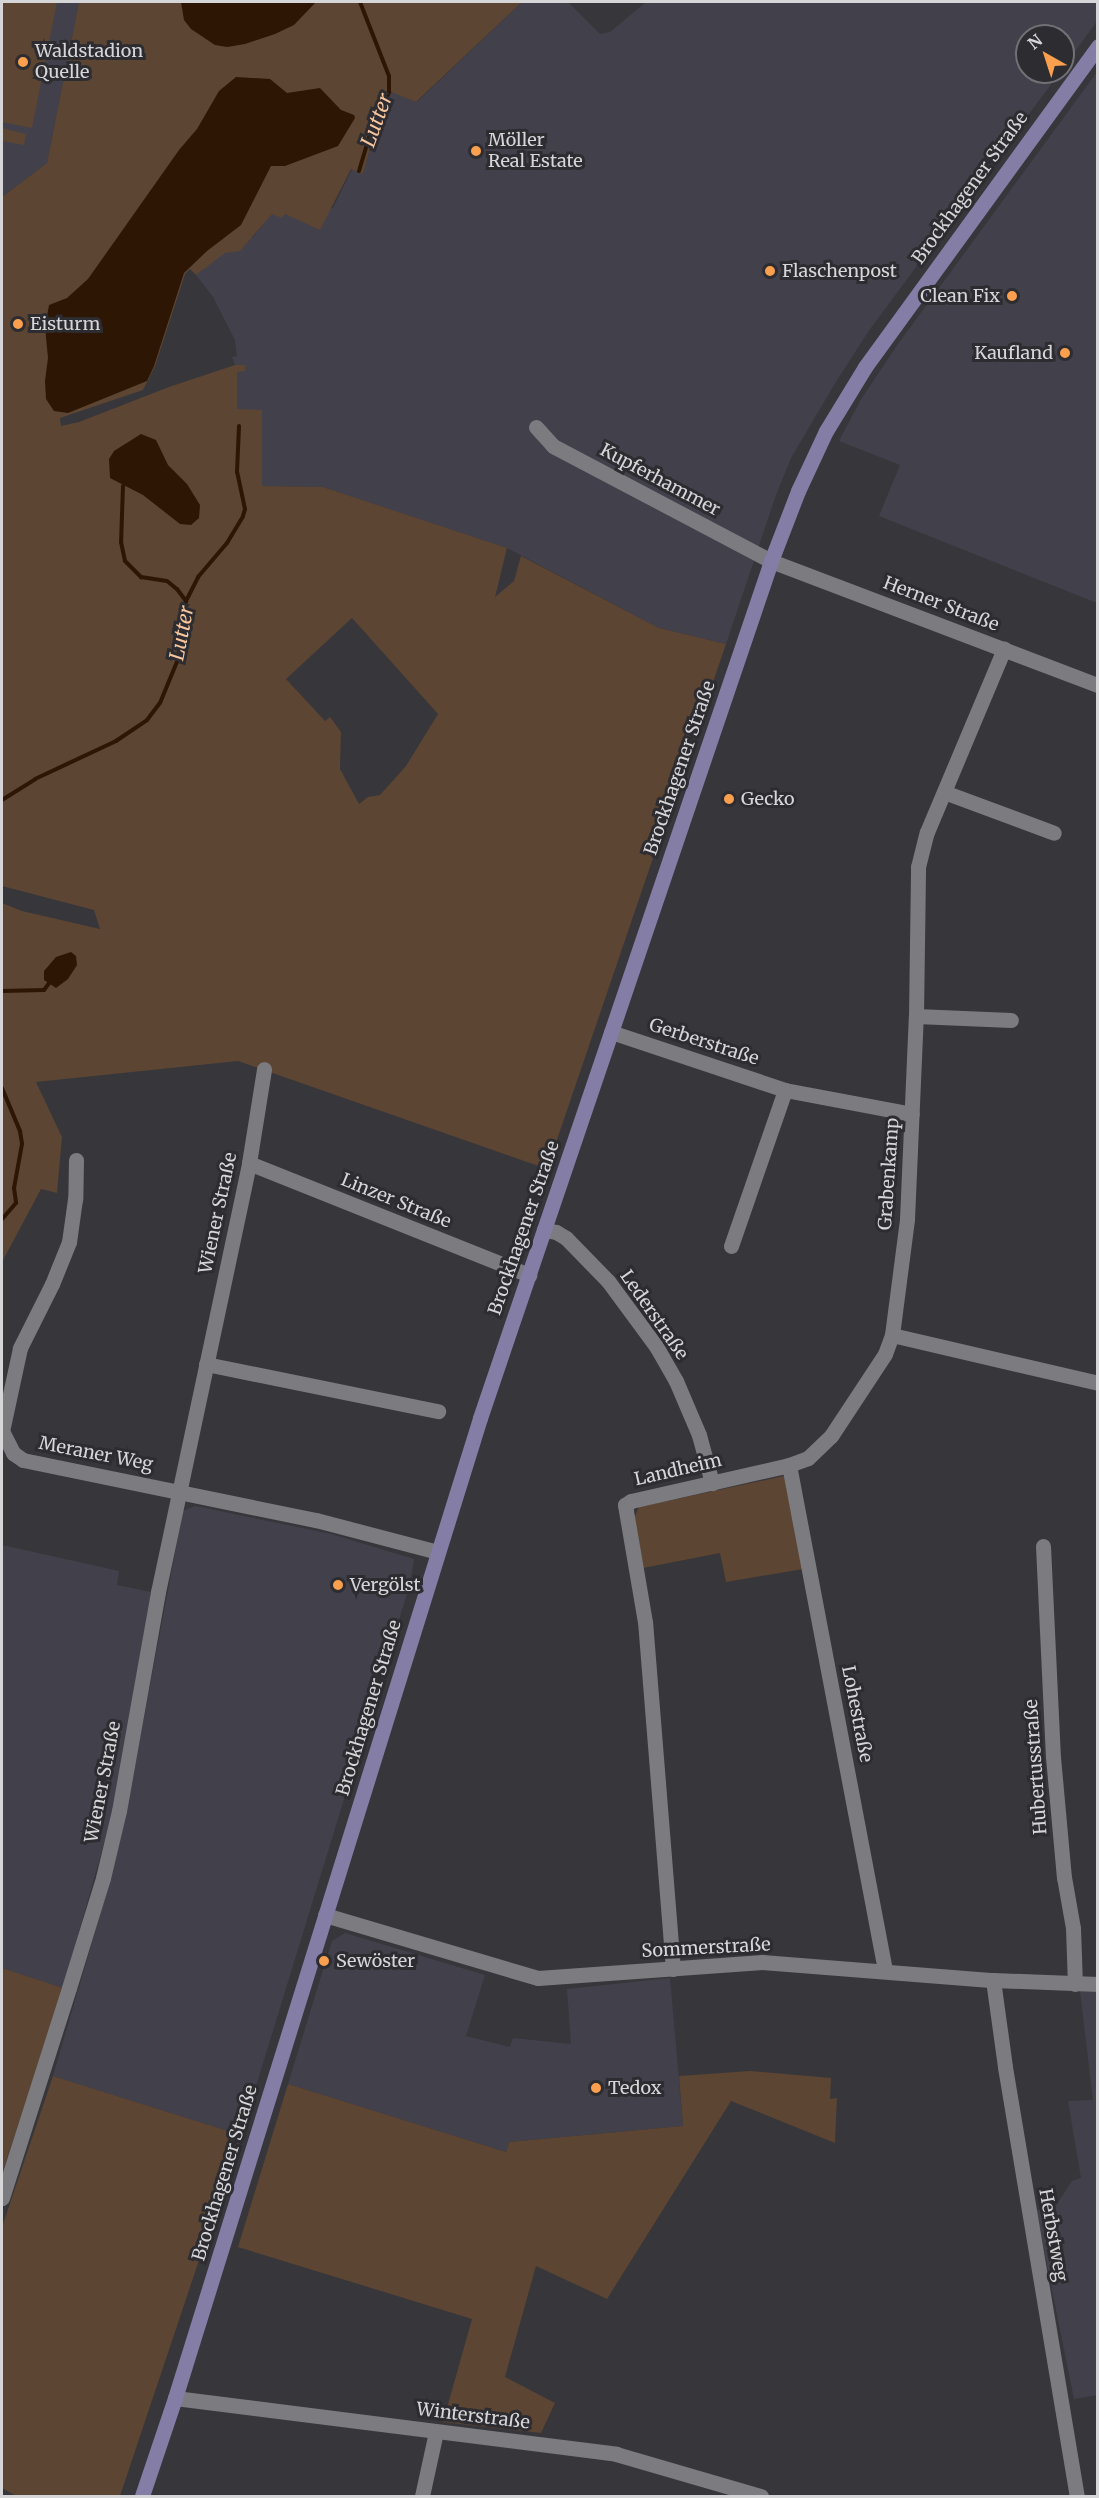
<!DOCTYPE html>
<meta charset="utf-8">
<style>
body{margin:0}
#map{position:relative;width:1099px;height:2498px;overflow:hidden;background:#37363b;font-family:Merriweather,serif}
div>[style]{position:absolute}
[style*='--x']{left:calc(var(--x)*1px);top:calc(var(--y)*1px);width:calc(var(--w)*1px);rotate:calc(var(--a)*1deg)}
.built>*{inset:0;background:#42414b}
.green>*{inset:0;background:#5c4532}
.water>*{inset:0;background:#2d1704}
.stream>*{height:4px;margin:-2px;padding:0 2px;transform-origin:2px;border-radius:2px;background:#2d1704}
.street>*{height:15px;margin:-7.5px;padding:0 7.5px;transform-origin:7.5px;border-radius:7.5px;background:#7b7b80}
.secondary>*{height:15px;margin:-7.5px;padding:0 7.5px;transform-origin:7.5px;border-radius:7.5px;background:#847da6}
.dots>*{width:16px;height:16px;translate:-50% -50%;box-sizing:border-box;border:3px solid #2d2c31;border-radius:50%}
span{translate:-50% -50%;white-space:nowrap;text-align:center;line-height:1.15;-webkit-text-stroke:6px #2d2c31;paint-order:stroke}
.poi-label{font-size:18px;color:#d6d6d9}
.left{translate:0 -50%;text-align:left}
.right{translate:-100% -50%;text-align:right}
.street-label{font-size:18px;color:#d6d6d9}
.water-label{font-size:20px;color:#f8c69e;font-style:italic}
.frame{position:absolute;inset:0;border:3px solid #d6d6d9;pointer-events:none}
.north{position:absolute;left:1015px;top:24px;width:60px;height:60px;box-sizing:border-box;background:#2d2c31;border:2px solid #717074;border-radius:50%;rotate:321deg;font-size:16px;font-weight:700;line-height:24px;text-align:center;color:#d6d6d9}
.north::after{content:'';display:block;margin:auto;width:21px;height:27px;background:#fa9f4e;clip-path:polygon(50% 0,100% 100%,50% 72%,0 100%)}
</style>
<div id="map">
<div class="built">
<div style="clip-path:polygon(2px 2px,79px 2px,47px 163px,2px 197px)"></div>
<div style="clip-path:polygon(522px 2px,568px 2px,600px 34px,610px 32px,646px 2px,1097px 2px,1097px 21px,1063px 68px,1063px 36px,1027px 36px,1027px 72px,1060px 72px,868px 332px,834px 385px,791px 458px,776px 495px,726px 644px,659px 628px,507px 548px,323px 487px,262px 486px,262px 410px,237px 410px,237px 371px,245px 366px,236px 367px,232px 357px,237px 356px,235px 340px,213px 297px,196px 275px,225px 252px,253px 237px,272px 213px,333px 208px,352px 169px,363px 174px,375px 130px,391px 92px,417px 102px)"></div>
<div style="clip-path:polygon(1097px 72px,1098px 603px,1097px 603px,879px 516px,900px 465px,839px 441px,860px 401px,898px 344px)"></div>
<div style="clip-path:polygon(195px 1506px,331px 1534px,414px 1559px,410px 1584px,241px 2135px,53px 2076px,110px 1881px,125px 1818px,183px 1511px)"></div>
<div style="clip-path:polygon(2px 1545px,119px 1571px,117px 1585px,151px 1592px,114px 1808px,63px 1988px,2px 1968px)"></div>
<div style="clip-path:polygon(345px 1933px,485px 1975px,466px 2036px,510px 2047px,513px 2038px,571px 2044px,567px 1989px,670px 1978px,683px 2126px,509px 2142px,506px 2152px,288px 2084px,332px 1941px)"></div>
<div style="clip-path:polygon(1080px 1991px,1097px 1992px,1097px 2395px,1074px 2399px,1036px 2210px,1055px 2207px,1072px 2181px,1081px 2178px,1068px 2101px,1093px 2100px)"></div>
</div>
<div class="green">
<div style="clip-path:polygon(2px 2px,57px 2px,32px 128px,2px 122px)"></div>
<div style="clip-path:polygon(evenodd,79px 2px,522px 2px,416px 102px,391px 92px,375px 130px,363px 174px,351px 169px,320px 230px,285px 214px,282px 218px,272px 214px,240px 251px,225px 253px,196px 275px,190px 269px,185px 274px,155px 366px,143px 390px,60px 418px,61px 426px,79px 422px,169px 387px,235px 365px,245px 365px,245px 371px,237px 372px,237px 409px,262px 410px,262px 486px,323px 487px,507px 548px,495px 597px,514px 581px,521px 556px,659px 628px,726px 644px,547px 1169px,238px 1061px,36px 1082px,62px 1137px,57px 1193px,41px 1189px,2px 1262px,2px 903px,22px 911px,100px 929px,94px 910px,2px 886px,2px 197px,47px 163px,79px 2px,352px 618px,438px 714px,406px 766px,380px 795px,368px 797px,359px 804px,340px 769px,341px 732px,330px 717px,325px 721px,286px 679px,352px 618px)"></div>
<div style="clip-path:polygon(2px 128px,26px 134px,24px 145px,2px 141px)"></div>
<div style="clip-path:polygon(784px 1476px,803px 1569px,726px 1582px,720px 1553px,643px 1568px,633px 1521px,639px 1507px)"></div>
<div style="clip-path:polygon(2px 1968px,63px 1988px,2px 2174px)"></div>
<div style="clip-path:polygon(750px 2071px,831px 2078px,830px 2099px,837px 2098px,835px 2143px,731px 2101px,607px 2299px,536px 2266px,505px 2377px,555px 2403px,541px 2433px,443px 2422px,472px 2319px,238px 2247px,288px 2084px,506px 2152px,509px 2142px,683px 2126px,679px 2076px)"></div>
<div style="clip-path:polygon(53px 2076px,241px 2135px,120px 2496px,16px 2496px,2px 2488px,2px 2227px)"></div>
</div>
<div class="water">
<div style="clip-path:polygon(181px 2px,316px 2px,294px 25px,275px 34px,245px 44px,227px 47px,215px 45px,191px 29px,184px 20px)"></div>
<div style="clip-path:polygon(236px 77px,270px 79px,287px 93px,320px 88px,341px 110px,354px 115px,355px 118px,338px 146px,285px 166px,271px 166px,241px 225px,207px 251px,184px 273px,154px 366px,147px 381px,68px 413px,54px 411px,46px 399px,45px 381px,48px 358px,45px 327px,49px 305px,67px 298px,88px 279px,179px 150px,197px 129px,219px 91px)"></div>
<div style="clip-path:polygon(141px 434px,156px 440px,168px 465px,187px 484px,200px 505px,199px 518px,191px 525px,180px 524px,143px 495px,110px 478px,109px 459px,114px 451px)"></div>
<div style="clip-path:polygon(71px 952px,76px 956px,77px 965px,68px 979px,56px 988px,44px 980px,44px 971px,56px 957px)"></div>
</div>
<div class="stream">
<div style="--x:359;--y:171;--w:49;--a:-73.4"></div>
<div style="--x:373;--y:124;--w:36;--a:-63"></div>
<div style="--x:389;--y:92;--w:16;--a:-90"></div>
<div style="--x:389;--y:76;--w:79;--a:-111.4"></div>
<div style="--x:123;--y:486;--w:56;--a:92"></div>
<div style="--x:121;--y:542;--w:19;--a:78"></div>
<div style="--x:125;--y:561;--w:23;--a:45"></div>
<div style="--x:141;--y:577;--w:26;--a:9"></div>
<div style="--x:167;--y:581;--w:13;--a:39"></div>
<div style="--x:177;--y:589;--w:15;--a:53"></div>
<div style="--x:2;--y:800;--w:39;--a:-32"></div>
<div style="--x:35;--y:779;--w:89;--a:-25.1"></div>
<div style="--x:116;--y:741;--w:37;--a:-34"></div>
<div style="--x:147;--y:720;--w:21;--a:-53"></div>
<div style="--x:160;--y:703;--w:50;--a:-67.6"></div>
<div style="--x:179;--y:657;--w:23;--a:-90"></div>
<div style="--x:179;--y:634;--w:34;--a:-78"></div>
<div style="--x:186;--y:601;--w:27;--a:-63"></div>
<div style="--x:198;--y:577;--w:45;--a:-49.5"></div>
<div style="--x:227;--y:543;--w:31;--a:-59"></div>
<div style="--x:243;--y:516;--w:7;--a:-74"></div>
<div style="--x:245;--y:509;--w:38;--a:-102"></div>
<div style="--x:237;--y:472;--w:46;--a:-87.5"></div>
<div style="--x:2;--y:991;--w:42;--a:-1.4"></div>
<div style="--x:44;--y:990;--w:9;--a:-54"></div>
<div style="--x:2;--y:1088;--w:47;--a:67.3"></div>
<div style="--x:20;--y:1131;--w:13;--a:81"></div>
<div style="--x:22;--y:1144;--w:45;--a:100.3"></div>
<div style="--x:14;--y:1188;--w:15;--a:82"></div>
<div style="--x:16;--y:1203;--w:21;--a:131"></div>
</div>
<div class="street">
<div style="--x:536;--y:427;--w:25;--a:48"></div>
<div style="--x:553;--y:446;--w:246;--a:27.8"></div>
<div style="--x:771;--y:561;--w:350;--a:20.8"></div>
<div style="--x:944;--y:792;--w:117;--a:20.4"></div>
<div style="--x:916;--y:1016;--w:95;--a:2.4"></div>
<div style="--x:611;--y:1032;--w:183;--a:18.4"></div>
<div style="--x:785;--y:1090;--w:129;--a:10.7"></div>
<div style="--x:76;--y:1160;--w:39;--a:91"></div>
<div style="--x:75;--y:1199;--w:43;--a:97.9"></div>
<div style="--x:69;--y:1242;--w:45;--a:112"></div>
<div style="--x:52;--y:1284;--w:72;--a:116.6"></div>
<div style="--x:20;--y:1348;--w:85;--a:102.2"></div>
<div style="--x:2;--y:1431;--w:25;--a:63"></div>
<div style="--x:13;--y:1453;--w:12;--a:35"></div>
<div style="--x:23;--y:1460;--w:299;--a:11.6"></div>
<div style="--x:316;--y:1520;--w:126;--a:14.7"></div>
<div style="--x:249;--y:1163;--w:302;--a:21.8"></div>
<div style="--x:544;--y:1230;--w:12;--a:9"></div>
<div style="--x:556;--y:1232;--w:12;--a:31"></div>
<div style="--x:566;--y:1238;--w:60;--a:45.7"></div>
<div style="--x:608;--y:1281;--w:81;--a:53.6"></div>
<div style="--x:656;--y:1346;--w:40;--a:60.3"></div>
<div style="--x:676;--y:1381;--w:59;--a:66.9"></div>
<div style="--x:699;--y:1435;--w:50;--a:74.8"></div>
<div style="--x:731;--y:1246;--w:165;--a:-70.9"></div>
<div style="--x:892;--y:1335;--w:212;--a:13.1"></div>
<div style="--x:206;--y:1364;--w:237;--a:11.5"></div>
<div style="--x:789;--y:1465;--w:514;--a:79.24"></div>
<div style="--x:1043;--y:1546;--w:211;--a:87.3"></div>
<div style="--x:1053;--y:1757;--w:121;--a:84.8"></div>
<div style="--x:1064;--y:1877;--w:52;--a:80"></div>
<div style="--x:1073;--y:1928;--w:56;--a:88"></div>
<div style="--x:325;--y:1915;--w:222;--a:16.5"></div>
<div style="--x:538;--y:1978;--w:225;--a:-4.1"></div>
<div style="--x:762;--y:1962;--w:232;--a:4.5"></div>
<div style="--x:993;--y:1980;--w:105;--a:2.2"></div>
<div style="--x:673;--y:1969;--w:348;--a:-94.6"></div>
<div style="--x:645;--y:1622;--w:119;--a:-99.7"></div>
<div style="--x:625;--y:1505;--w:7;--a:-34"></div>
<div style="--x:631;--y:1501;--w:162;--a:-12.8"></div>
<div style="--x:789;--y:1465;--w:20;--a:-20"></div>
<div style="--x:808;--y:1458;--w:32;--a:-44"></div>
<div style="--x:831;--y:1436;--w:98;--a:-56.6"></div>
<div style="--x:885;--y:1354;--w:20;--a:-70"></div>
<div style="--x:892;--y:1335;--w:117;--a:-82.6"></div>
<div style="--x:907;--y:1219;--w:203;--a:-87.5"></div>
<div style="--x:916;--y:1016;--w:149;--a:-89.2"></div>
<div style="--x:918;--y:867;--w:36;--a:-76"></div>
<div style="--x:927;--y:832;--w:199;--a:-67.2"></div>
<div style="--x:993;--y:1980;--w:88;--a:82.1"></div>
<div style="--x:1005;--y:2067;--w:435;--a:80.5"></div>
<div style="--x:2;--y:2198;--w:220;--a:-72.3"></div>
<div style="--x:69;--y:1988;--w:115;--a:-72.8"></div>
<div style="--x:103;--y:1878;--w:69;--a:-76.6"></div>
<div style="--x:119;--y:1811;--w:222;--a:-79.9"></div>
<div style="--x:158;--y:1592;--w:439;--a:-78"></div>
<div style="--x:249;--y:1163;--w:95;--a:-80.9"></div>
<div style="--x:175;--y:2398;--w:445;--a:7.2"></div>
<div style="--x:616;--y:2454;--w:151;--a:16.2"></div>
<div style="--x:422;--y:2496;--w:66;--a:-77.7"></div>
</div>
<div class="secondary">
<div style="--x:142;--y:2496;--w:103;--a:-71.4"></div>
<div style="--x:175;--y:2398;--w:1026;--a:-72.71"></div>
<div style="--x:480;--y:1418;--w:905;--a:-71.24"></div>
<div style="--x:771;--y:561;--w:75;--a:-68.9"></div>
<div style="--x:798;--y:491;--w:66;--a:-65"></div>
<div style="--x:826;--y:431;--w:75;--a:-58.6"></div>
<div style="--x:865;--y:367;--w:397;--a:-54"></div>
</div>
<div class="dots">
<div style="left:23px;top:62px;background:#fa9f4e"></div>
<div style="left:476px;top:151px;background:#fa9f4e"></div>
<div style="left:770px;top:271px;background:#fa9f4e"></div>
<div style="left:1012px;top:296px;background:#fa9f4e"></div>
<div style="left:18px;top:324px;background:#fa9f4e"></div>
<div style="left:1065px;top:353px;background:#fa9f4e"></div>
<div style="left:729px;top:799px;background:#fa9f4e"></div>
<div style="left:338px;top:1585px;background:#fa9f4e"></div>
<div style="left:324px;top:1961px;background:#fa9f4e"></div>
<div style="left:596px;top:2088px;background:#fa9f4e"></div>
</div>
<div class="poi-label">
<span class="left" style="left:35px;top:62px">Waldstadion<br>Quelle</span>
<span class="left" style="left:488px;top:151px">Möller<br>Real Estate</span>
<span class="left" style="left:782px;top:271px">Flaschenpost</span>
<span class="right" style="left:1000px;top:296px">Clean Fix</span>
<span class="left" style="left:30px;top:324px">Eisturm</span>
<span class="right" style="left:1053px;top:353px">Kaufland</span>
<span class="left" style="left:741px;top:799px">Gecko</span>
<span class="left" style="left:350px;top:1585px">Vergölst</span>
<span class="left" style="left:336px;top:1961px">Sewöster</span>
<span class="left" style="left:608px;top:2088px">Tedox</span>
</div>
<div class="street-label">
<span style="left:970px;top:188px;rotate:-54deg">Brockhagener Straße</span>
<span style="left:660px;top:480px;rotate:28deg">Kupferhammer</span>
<span style="left:941px;top:604px;rotate:21deg">Herner Straße</span>
<span style="left:680px;top:768px;rotate:-71deg">Brockhagener Straße</span>
<span style="left:704px;top:1042px;rotate:18deg">Gerberstraße</span>
<span style="left:889px;top:1174px;rotate:-86deg">Grabenkamp</span>
<span style="left:396px;top:1201px;rotate:22deg">Linzer Straße</span>
<span style="left:218px;top:1213px;rotate:-78deg">Wiener Straße</span>
<span style="left:524px;top:1228px;rotate:-71deg">Brockhagener Straße</span>
<span style="left:654px;top:1315px;rotate:55deg">Lederstraße</span>
<span style="left:96px;top:1454px;rotate:11deg">Meraner Weg</span>
<span style="left:678px;top:1470px;rotate:-13deg">Landheim</span>
<span style="left:369px;top:1708px;rotate:-73deg">Brockhagener Straße</span>
<span style="left:857px;top:1714px;rotate:79deg">Lohestraße</span>
<span style="left:1036px;top:1767px;rotate:-94deg">Hubertusstraße</span>
<span style="left:103px;top:1782px;rotate:-79deg">Wiener Straße</span>
<span style="left:706px;top:1948px;rotate:-3deg">Sommerstraße</span>
<span style="left:225px;top:2173px;rotate:-73deg">Brockhagener Straße</span>
<span style="left:1053px;top:2235px;rotate:80deg">Herbstweg</span>
<span style="left:473px;top:2416px;rotate:7deg">Winterstraße</span>
</div>
<div class="water-label">
<span style="left:376px;top:120px;rotate:-70deg">Lutter</span>
<span style="left:181px;top:633px;rotate:-79deg">Lutter</span>
</div>
<div class="frame"></div>
<div class="north">N</div>
</div>
